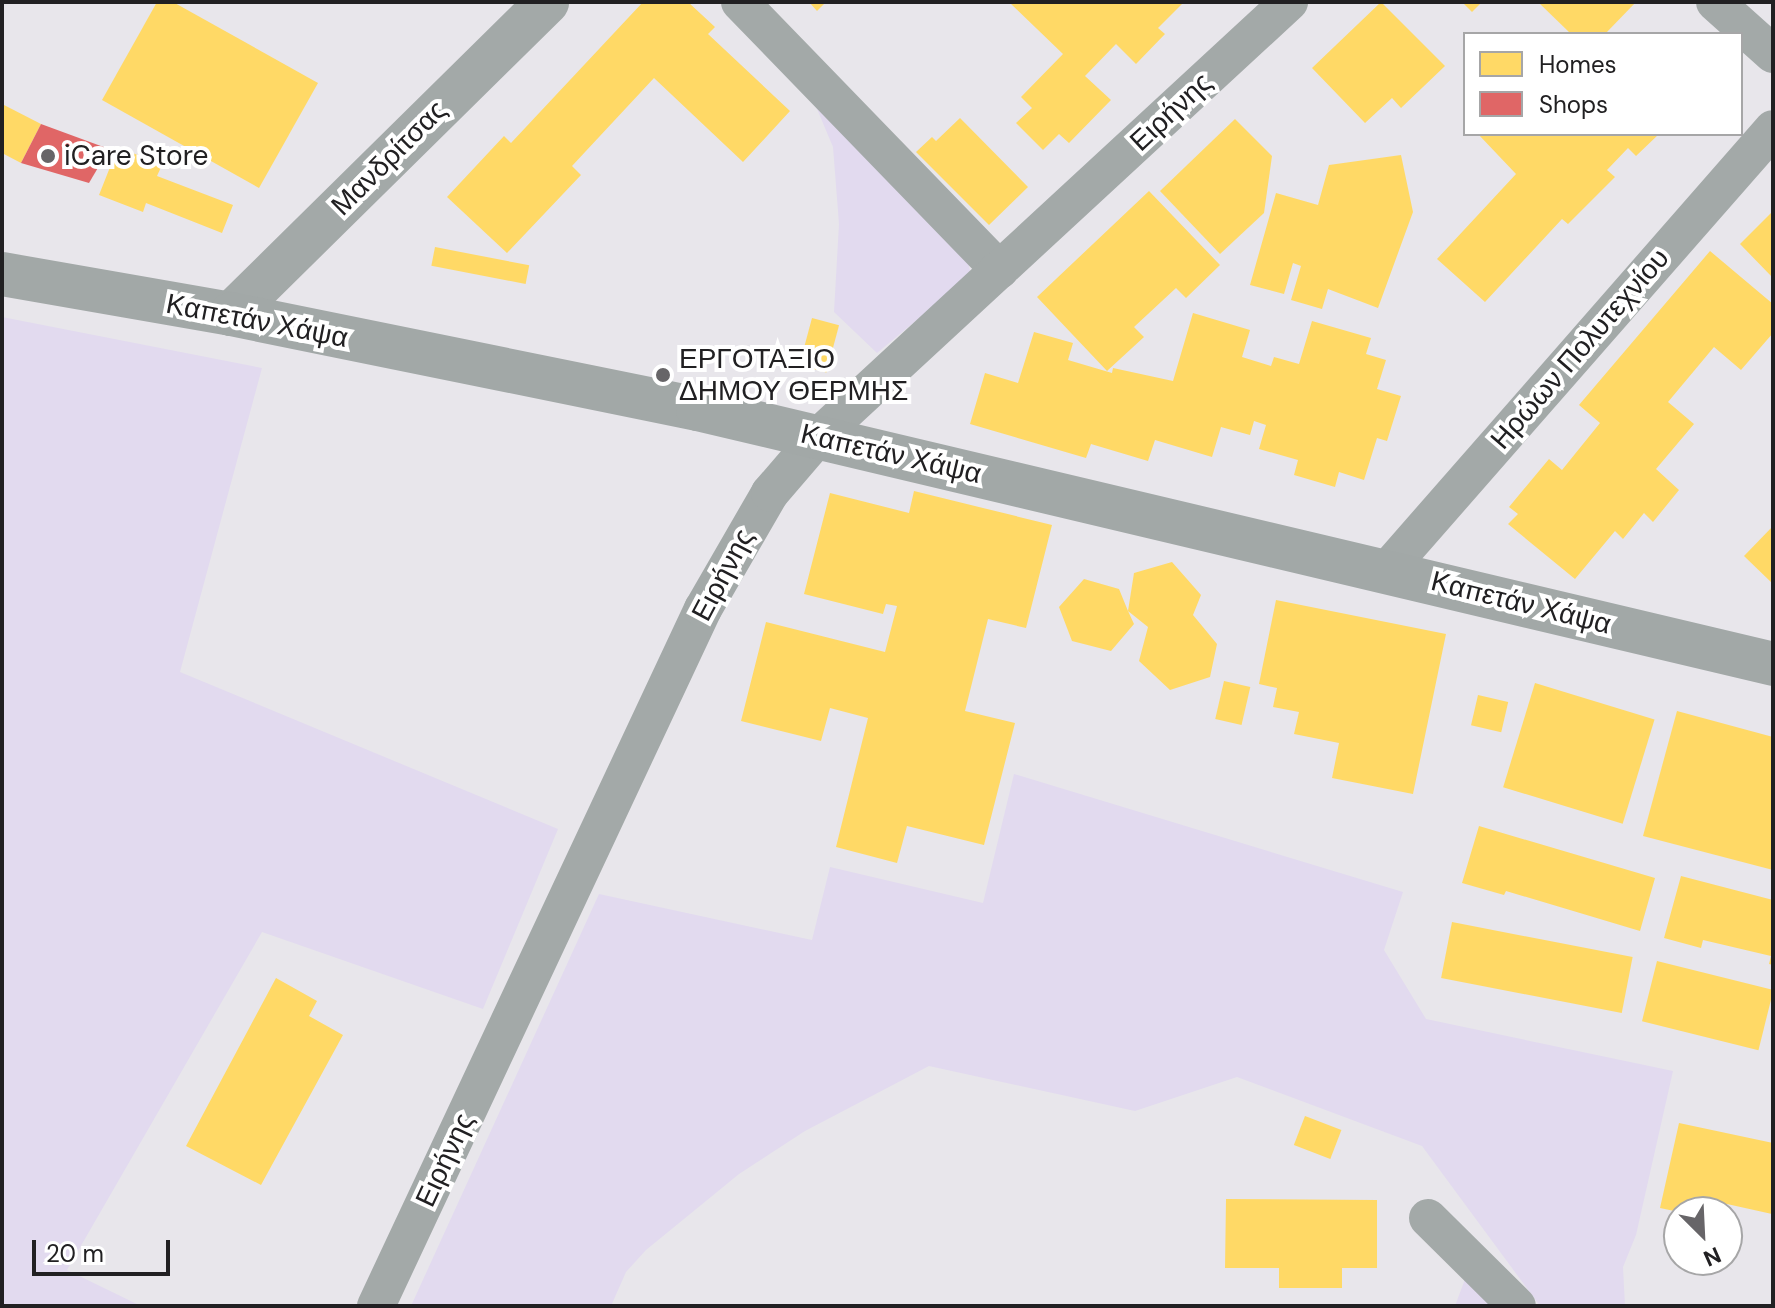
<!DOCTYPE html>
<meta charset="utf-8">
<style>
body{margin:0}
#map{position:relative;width:1775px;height:1308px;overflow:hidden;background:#e8e6eb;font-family:"DM Sans",sans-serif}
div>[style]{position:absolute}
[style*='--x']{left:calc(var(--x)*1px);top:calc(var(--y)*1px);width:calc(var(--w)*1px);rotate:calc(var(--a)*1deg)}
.green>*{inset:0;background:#e2daef}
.homes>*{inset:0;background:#ffd966;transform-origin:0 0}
.shops>*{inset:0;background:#e06666}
.minor>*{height:38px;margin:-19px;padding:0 19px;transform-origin:19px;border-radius:19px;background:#a3a9a8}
.tertiary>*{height:44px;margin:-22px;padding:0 22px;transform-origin:22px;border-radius:22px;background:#a3a9a8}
.secondary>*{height:44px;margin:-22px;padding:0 22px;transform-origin:22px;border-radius:22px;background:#a2a8a7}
.dots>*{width:22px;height:22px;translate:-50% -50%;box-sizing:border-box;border:4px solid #fff;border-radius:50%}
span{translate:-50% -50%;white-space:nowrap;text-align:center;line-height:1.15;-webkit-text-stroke:8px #fff;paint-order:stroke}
.street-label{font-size:28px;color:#212022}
.poi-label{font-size:28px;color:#212022}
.left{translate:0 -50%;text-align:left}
.frame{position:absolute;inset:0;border:4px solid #212022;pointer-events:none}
.legend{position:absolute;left:1463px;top:32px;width:280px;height:104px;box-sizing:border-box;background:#fff;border:2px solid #a6a6a7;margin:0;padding:10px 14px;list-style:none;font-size:24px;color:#212022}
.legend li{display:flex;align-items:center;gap:16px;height:40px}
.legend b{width:40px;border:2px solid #a6a6a7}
.north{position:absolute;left:1663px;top:1196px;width:80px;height:80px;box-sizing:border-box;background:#fff;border:2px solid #a6a6a7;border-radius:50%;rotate:156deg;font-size:22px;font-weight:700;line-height:32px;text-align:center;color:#212022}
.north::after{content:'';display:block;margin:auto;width:28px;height:36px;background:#676568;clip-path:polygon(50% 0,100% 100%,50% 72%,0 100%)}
.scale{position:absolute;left:32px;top:1240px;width:138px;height:36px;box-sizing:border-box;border:4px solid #212022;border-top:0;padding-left:10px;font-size:24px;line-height:28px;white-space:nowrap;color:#212022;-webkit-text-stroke:6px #fff;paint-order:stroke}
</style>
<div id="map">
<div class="green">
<div style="clip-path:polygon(812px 97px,968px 262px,971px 275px,877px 353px,834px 312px,839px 224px,833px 147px)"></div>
<div style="clip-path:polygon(2px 317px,262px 368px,180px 672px,558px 829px,483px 1009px,262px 932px,67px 1270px,141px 1306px,2px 1306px)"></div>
<div style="clip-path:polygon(1014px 774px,1403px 892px,1384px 950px,1426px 1019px,1673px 1071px,1636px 1235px,1623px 1267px,1625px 1306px,1540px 1306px,1422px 1146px,1237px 1077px,1135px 1111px,929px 1066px,805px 1131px,739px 1174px,646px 1250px,626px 1272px,611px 1306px,411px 1306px,599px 894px,812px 940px,830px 867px,983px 903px)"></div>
<div style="clip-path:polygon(1468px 1271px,1501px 1306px,1455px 1306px)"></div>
</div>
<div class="homes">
<div style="clip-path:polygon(157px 2px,173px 2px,318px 83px,259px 188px,102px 100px)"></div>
<div style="clip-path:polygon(643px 2px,688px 2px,715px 27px,708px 34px,790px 111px,743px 162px,654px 78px,572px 166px,581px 175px,507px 253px,447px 197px,504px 136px,511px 143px)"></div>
<div style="clip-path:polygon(809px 2px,826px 2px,817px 11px)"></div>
<div style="clip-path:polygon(1009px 2px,1180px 2px,1182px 4px,1158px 28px,1165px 34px,1136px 64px,1116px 44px,1085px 76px,1111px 100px,1069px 143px,1059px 134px,1043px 150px,1016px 123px,1032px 108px,1021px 97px,1063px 54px)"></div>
<div style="clip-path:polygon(1381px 2px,1445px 66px,1401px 108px,1392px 98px,1365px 123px,1312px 68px)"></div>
<div style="clip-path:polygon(1462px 2px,1482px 2px,1472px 12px)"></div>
<div style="clip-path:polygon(1538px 2px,1636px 2px,1605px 34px,1571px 34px)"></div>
<div style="clip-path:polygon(4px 105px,41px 124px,21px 163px,2px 153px)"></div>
<div style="clip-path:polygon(960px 118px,1028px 187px,989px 225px,916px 152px,932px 137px,936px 141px)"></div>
<div style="clip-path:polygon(1235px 119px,1272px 156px,1264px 213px,1220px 254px,1160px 191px)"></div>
<div style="clip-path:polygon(1478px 134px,1659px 134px,1636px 156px,1628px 148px,1607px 170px,1615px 177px,1568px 224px,1562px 219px,1485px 302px,1437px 259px,1516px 174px)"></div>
<div style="clip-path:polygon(118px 147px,162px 165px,157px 176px,233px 205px,222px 233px,146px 203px,143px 212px,99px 195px)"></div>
<div style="clip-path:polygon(1401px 155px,1413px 212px,1378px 308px,1328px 289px,1322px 309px,1291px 300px,1301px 266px,1293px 263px,1284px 294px,1250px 285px,1276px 193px,1318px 205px,1329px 165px)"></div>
<div style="clip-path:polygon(1149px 191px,1220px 265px,1186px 298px,1176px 288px,1134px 327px,1144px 337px,1107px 371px,1037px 297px)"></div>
<div style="clip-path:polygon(1773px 211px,1773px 278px,1740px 244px)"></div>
<div style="left:435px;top:247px;width:96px;height:19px;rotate:11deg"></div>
<div style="clip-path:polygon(1710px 251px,1773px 304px,1773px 333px,1741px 370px,1714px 347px,1668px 402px,1694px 424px,1656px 469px,1679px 490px,1653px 522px,1644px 513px,1623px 539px,1615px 531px,1575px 579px,1508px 524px,1518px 514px,1509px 507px,1549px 459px,1562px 470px,1600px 423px,1579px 405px)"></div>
<div style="clip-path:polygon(1193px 313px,1250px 330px,1242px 357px,1271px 366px,1274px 357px,1299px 364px,1312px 321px,1371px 338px,1366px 354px,1386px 360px,1377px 389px,1401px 396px,1387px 441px,1377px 438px,1364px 480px,1339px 472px,1335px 487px,1294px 475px,1298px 460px,1259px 449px,1266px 425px,1254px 421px,1250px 435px,1221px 427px,1212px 457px,1155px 440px,1148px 461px,1091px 444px,1086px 458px,970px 424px,985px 373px,1018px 383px,1034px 332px,1073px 343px,1068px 360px,1112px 373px,1113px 368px,1173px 381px)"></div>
<div style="left:812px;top:318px;width:28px;height:49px;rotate:15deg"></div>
<div style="clip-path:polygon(914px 491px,1052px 525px,1026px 628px,988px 619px,965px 711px,1015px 723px,984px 845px,907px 826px,897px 863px,836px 847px,868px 718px,830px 708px,821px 741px,741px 721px,766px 622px,885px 652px,897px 606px,886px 604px,883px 614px,804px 594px,830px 493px,909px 513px)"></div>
<div style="clip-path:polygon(1773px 526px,1773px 584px,1744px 556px)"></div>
<div style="clip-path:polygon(1172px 562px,1201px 595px,1193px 615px,1217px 644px,1210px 677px,1170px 690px,1139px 661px,1148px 627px,1128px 611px,1134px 624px,1111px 651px,1072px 641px,1059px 607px,1084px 579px,1119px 589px,1128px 611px,1134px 573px)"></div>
<div style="clip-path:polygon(1276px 600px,1446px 634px,1413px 794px,1332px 778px,1339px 743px,1294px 734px,1299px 712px,1273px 707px,1277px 688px,1259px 684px)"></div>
<div style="left:1224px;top:681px;width:27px;height:39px;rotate:13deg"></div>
<div style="left:1535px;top:683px;width:125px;height:109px;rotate:17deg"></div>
<div style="left:1478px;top:695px;width:31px;height:31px;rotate:13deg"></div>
<div style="clip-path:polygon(1677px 711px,1773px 737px,1773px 870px,1643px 836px)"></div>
<div style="clip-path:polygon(1479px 826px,1655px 878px,1640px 931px,1506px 891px,1504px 895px,1462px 883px)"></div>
<div style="clip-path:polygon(1681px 876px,1773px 900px,1773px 965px,1769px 964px,1771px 956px,1703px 940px,1701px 948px,1664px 938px)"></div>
<div style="left:1452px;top:922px;width:184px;height:57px;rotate:11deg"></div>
<div style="left:1657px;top:961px;width:120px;height:62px;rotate:14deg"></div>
<div style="clip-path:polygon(276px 978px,317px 1001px,309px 1016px,343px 1035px,261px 1185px,186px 1146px)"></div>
<div style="left:1305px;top:1116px;width:39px;height:31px;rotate:21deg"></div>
<div style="clip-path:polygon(1679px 1123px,1773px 1143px,1772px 1214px,1727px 1204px,1725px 1212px,1679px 1212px,1660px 1208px)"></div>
<div style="clip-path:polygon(1226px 1199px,1377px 1200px,1377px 1268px,1342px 1268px,1342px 1288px,1279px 1288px,1279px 1268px,1225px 1268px)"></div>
</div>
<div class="shops">
<div style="clip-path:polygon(41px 124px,109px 149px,89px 183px,21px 163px)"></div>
</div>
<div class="minor">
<div style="--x:740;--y:2;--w:373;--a:45.9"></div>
<div style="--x:1715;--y:2;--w:78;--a:41.9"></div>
<div style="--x:1387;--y:570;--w:586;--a:-48.8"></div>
<div style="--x:1428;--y:1218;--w:125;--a:44.7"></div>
<div style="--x:376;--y:1306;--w:770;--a:-64.87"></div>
<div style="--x:703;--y:609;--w:134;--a:-60"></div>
<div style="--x:770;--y:493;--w:75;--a:-49.3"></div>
<div style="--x:819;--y:436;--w:640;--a:-42.72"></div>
</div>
<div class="tertiary">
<div style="--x:231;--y:314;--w:444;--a:-44.6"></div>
</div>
<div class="secondary">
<div style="--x:2;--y:274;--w:232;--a:9.9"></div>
<div style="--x:231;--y:314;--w:477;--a:11.5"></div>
<div style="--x:698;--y:409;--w:1105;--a:13.34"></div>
</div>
<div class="dots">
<div style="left:48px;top:156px;background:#676568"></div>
<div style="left:663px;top:375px;background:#676568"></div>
</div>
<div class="street-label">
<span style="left:1171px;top:112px;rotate:-43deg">Ειρήνης</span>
<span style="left:389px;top:158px;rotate:-45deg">Μανδρίτσας</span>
<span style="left:257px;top:321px;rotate:11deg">Καπετάν Χάψα</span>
<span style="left:1580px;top:349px;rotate:-49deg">Ηρώων Πολυτεχνίου</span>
<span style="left:891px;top:454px;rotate:13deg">Καπετάν Χάψα</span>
<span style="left:723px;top:575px;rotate:-62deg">Ειρήνης</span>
<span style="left:1521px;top:603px;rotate:14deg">Καπετάν Χάψα</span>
<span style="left:445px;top:1160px;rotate:-65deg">Ειρήνης</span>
</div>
<div class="poi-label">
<span class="left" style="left:64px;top:156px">iCare Store</span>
<span class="left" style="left:679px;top:375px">ΕΡΓΟΤΑΞΙΟ<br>ΔΗΜΟΥ ΘΕΡΜΗΣ</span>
</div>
<div class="frame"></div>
<ul class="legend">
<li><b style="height:22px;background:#ffd966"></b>Homes</li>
<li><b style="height:22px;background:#e06666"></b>Shops</li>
</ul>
<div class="north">N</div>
<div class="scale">20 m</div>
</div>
